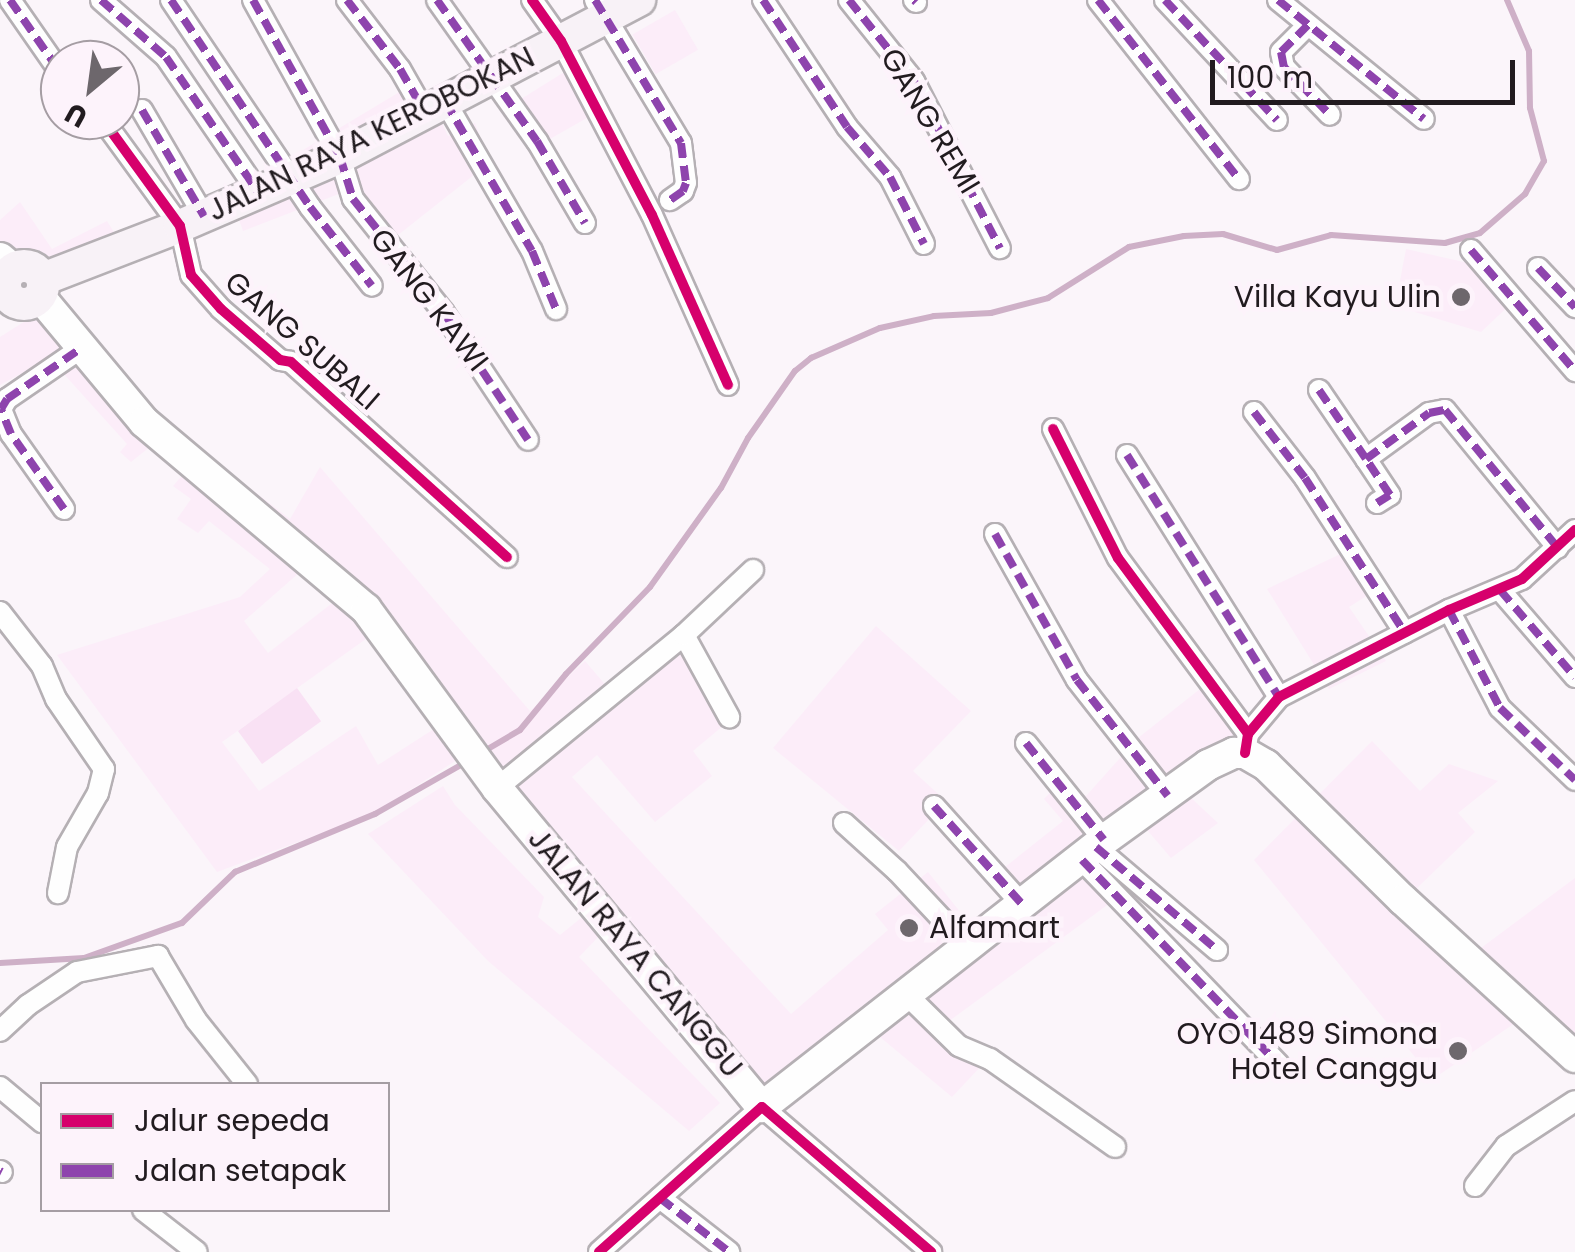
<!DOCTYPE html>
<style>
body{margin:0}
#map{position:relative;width:1575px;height:1252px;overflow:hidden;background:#fbf5fa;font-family:Poppins,sans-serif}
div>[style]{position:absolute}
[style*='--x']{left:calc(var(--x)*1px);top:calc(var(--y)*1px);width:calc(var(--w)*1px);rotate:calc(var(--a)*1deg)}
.built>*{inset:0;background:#fcedf9;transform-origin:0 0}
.green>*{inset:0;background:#f9e1f4;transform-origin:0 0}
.stream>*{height:6px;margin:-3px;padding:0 3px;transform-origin:3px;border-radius:3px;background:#ceb0c7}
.roads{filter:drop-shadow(2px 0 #b5b0b4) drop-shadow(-2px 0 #b5b0b4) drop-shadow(0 2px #b5b0b4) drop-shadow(0 -2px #b5b0b4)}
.minor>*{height:20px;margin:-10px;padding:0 10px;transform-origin:10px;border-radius:10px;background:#fefefe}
.secondary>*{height:30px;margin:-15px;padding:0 15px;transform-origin:15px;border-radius:15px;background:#fefefe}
.primary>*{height:32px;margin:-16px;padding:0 16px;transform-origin:16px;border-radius:16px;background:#f8f2f7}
.primary>.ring{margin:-16px;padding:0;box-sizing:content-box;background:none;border:32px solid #f8f2f7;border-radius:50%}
.quiet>*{height:8px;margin-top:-4px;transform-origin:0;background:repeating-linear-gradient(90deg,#8e44ad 0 15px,transparent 0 23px)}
.cycleway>*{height:10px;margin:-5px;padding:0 5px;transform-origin:5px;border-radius:5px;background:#d6006c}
.dots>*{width:28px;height:28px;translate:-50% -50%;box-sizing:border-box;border:5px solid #fdf3fb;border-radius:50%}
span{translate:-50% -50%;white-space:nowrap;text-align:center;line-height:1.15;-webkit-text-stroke:9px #fdf3fb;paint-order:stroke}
.street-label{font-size:30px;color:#211b1f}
.poi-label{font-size:30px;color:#211b1f}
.right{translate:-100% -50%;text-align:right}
.left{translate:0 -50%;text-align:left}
.legend{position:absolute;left:40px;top:1082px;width:350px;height:130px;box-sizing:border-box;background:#fdf3fb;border:2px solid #a59da3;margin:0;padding:12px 18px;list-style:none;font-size:30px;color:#211b1f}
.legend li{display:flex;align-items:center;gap:20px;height:50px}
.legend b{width:50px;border:2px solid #a59da3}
.north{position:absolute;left:40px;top:40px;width:100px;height:100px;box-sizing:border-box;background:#fdf3fb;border:2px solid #a59da3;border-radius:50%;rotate:209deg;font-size:28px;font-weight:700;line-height:40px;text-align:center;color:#211b1f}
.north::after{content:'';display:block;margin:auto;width:35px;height:45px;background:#6d676c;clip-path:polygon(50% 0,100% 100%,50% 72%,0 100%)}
.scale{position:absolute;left:1210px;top:60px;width:305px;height:45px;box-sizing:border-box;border:5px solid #211b1f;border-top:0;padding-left:12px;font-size:30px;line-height:35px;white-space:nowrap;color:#211b1f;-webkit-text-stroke:8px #fdf3fb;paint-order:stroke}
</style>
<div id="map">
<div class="built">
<div style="left:675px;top:10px;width:46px;height:49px;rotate:60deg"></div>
<div style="clip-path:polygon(582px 61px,601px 110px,534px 148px,513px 104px)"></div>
<div style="clip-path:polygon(421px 79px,448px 136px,475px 123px,489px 163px,388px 243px,349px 190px,243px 231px,230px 194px)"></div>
<div style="clip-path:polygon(20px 202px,52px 249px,107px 221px,127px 253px,34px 276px,0 295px,0 220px)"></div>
<div style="clip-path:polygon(1406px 249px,1486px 267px,1515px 300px,1481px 332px,1415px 312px,1399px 286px)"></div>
<div style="clip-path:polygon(38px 313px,61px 348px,84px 332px,172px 429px,131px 462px,120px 452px,127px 444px,63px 373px,49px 381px,37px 365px,0 385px,0 337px)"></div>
<div style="clip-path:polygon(evenodd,203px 452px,290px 519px,320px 467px,530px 711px,585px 661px,609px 689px,681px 629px,736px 715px,693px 751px,712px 776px,655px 822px,597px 755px,572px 777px,791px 1014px,888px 930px,875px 914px,928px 872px,978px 934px,1024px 903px,1000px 871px,1063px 821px,1044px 799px,1061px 781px,1086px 796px,1138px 738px,1219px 674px,1253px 719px,1174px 782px,1218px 823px,1171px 858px,1142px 824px,1101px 858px,1129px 889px,941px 1027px,983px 1064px,952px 1097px,868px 1027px,783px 1105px,601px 934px,579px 957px,720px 1103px,689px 1131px,488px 961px,368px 834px,443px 786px,455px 805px,544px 897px,538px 917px,560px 935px,586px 914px,463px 756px,371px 815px,217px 872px,57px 655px,240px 597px,270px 569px,209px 521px,198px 533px,177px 519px,191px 499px,173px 486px,203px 452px,324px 551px,358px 583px,268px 653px,244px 621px,324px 551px,203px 452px,391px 621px,454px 716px,378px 765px,356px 726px,259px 791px,222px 742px,391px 621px)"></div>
<div style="clip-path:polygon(1353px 548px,1376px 590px,1349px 607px,1386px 661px,1329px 689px,1267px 589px)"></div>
<div style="clip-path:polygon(876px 626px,971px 711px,913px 771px,946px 801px,899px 851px,773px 748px)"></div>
<div style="clip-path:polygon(1372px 741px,1420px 791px,1449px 764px,1498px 781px,1458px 813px,1475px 832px,1417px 888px,1477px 951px,1575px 878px,1575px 1048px,1537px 1008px,1433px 1079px,1254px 860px)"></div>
</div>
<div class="green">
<div style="left:297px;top:688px;width:41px;height:73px;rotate:54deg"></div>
</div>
<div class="stream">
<div style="--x:481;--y:753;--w:45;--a:-30.5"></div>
<div style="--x:520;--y:730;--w:72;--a:-50.6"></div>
<div style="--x:566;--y:674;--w:121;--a:-46"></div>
<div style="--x:650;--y:587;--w:122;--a:-54.4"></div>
<div style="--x:721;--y:488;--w:57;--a:-61.6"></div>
<div style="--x:748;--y:438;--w:82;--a:-55"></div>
<div style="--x:795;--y:371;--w:21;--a:-39"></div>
<div style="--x:811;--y:358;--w:75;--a:-23.5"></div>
<div style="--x:880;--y:328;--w:55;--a:-12.5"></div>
<div style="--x:934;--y:316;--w:57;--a:-3"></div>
<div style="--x:991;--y:313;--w:59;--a:-14.7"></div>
<div style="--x:1048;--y:298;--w:96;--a:-32.2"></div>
<div style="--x:1129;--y:247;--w:56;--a:-11.3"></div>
<div style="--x:1184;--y:236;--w:39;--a:-3"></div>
<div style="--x:1223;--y:234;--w:56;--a:16.5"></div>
<div style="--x:1277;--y:250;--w:56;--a:-15.5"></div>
<div style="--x:1331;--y:235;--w:114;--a:4"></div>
<div style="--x:1445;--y:243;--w:36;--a:-16"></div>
<div style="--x:1480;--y:233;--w:60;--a:-40.9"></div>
<div style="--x:1525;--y:194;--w:38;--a:-60"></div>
<div style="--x:1544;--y:161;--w:55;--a:-104.8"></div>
<div style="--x:1530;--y:108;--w:57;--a:-91"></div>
<div style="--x:1529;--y:51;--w:56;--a:-113.3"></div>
<div style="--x:0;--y:963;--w:84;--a:-3.4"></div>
<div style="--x:84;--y:958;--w:104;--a:-19.7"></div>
<div style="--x:182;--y:923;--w:74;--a:-43.9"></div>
<div style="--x:235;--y:872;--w:152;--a:-22.5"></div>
<div style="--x:375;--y:814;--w:105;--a:-29.7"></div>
</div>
<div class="roads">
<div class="minor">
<div style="--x:10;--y:0;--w:88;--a:55.2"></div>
<div style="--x:101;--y:0;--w:86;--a:41.2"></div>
<div style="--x:166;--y:57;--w:163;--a:55.7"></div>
<div style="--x:171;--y:0;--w:249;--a:56.1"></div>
<div style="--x:310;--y:207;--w:100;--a:51.9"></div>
<div style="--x:253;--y:0;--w:179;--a:61"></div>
<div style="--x:340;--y:157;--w:44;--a:72.8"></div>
<div style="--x:353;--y:199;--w:146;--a:51.4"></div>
<div style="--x:444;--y:313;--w:152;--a:56.5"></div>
<div style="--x:347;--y:0;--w:87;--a:52.5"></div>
<div style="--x:400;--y:69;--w:48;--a:60.3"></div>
<div style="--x:437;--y:0;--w:173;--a:54.7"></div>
<div style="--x:537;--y:141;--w:95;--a:59.7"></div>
<div style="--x:532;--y:0;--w:50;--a:54.7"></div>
<div style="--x:561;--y:41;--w:196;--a:62.4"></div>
<div style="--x:652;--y:215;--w:186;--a:65.9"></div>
<div style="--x:595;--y:0;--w:167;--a:59"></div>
<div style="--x:681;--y:143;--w:40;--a:82.9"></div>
<div style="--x:686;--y:183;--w:9;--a:111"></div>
<div style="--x:683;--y:191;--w:16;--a:145"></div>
<div style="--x:763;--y:0;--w:152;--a:56.5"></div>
<div style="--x:847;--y:127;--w:66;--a:49.3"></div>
<div style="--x:890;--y:177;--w:75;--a:63.1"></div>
<div style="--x:849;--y:0;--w:104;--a:51.3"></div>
<div style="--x:914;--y:81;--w:188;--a:62.8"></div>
<div style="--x:914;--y:0;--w:3;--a:45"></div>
<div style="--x:1098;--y:0;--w:228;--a:51.8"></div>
<div style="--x:1165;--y:0;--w:164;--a:47"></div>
<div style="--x:1278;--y:0;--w:188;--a:39.2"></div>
<div style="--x:1308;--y:25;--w:38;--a:135"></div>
<div style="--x:1281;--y:52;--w:15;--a:79"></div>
<div style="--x:1284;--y:67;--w:66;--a:46.2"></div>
<div style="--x:445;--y:101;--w:173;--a:59.9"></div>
<div style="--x:532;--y:251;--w:63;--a:67.5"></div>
<div style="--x:142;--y:110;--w:123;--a:59.7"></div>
<div style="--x:103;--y:120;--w:131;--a:54"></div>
<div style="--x:180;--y:226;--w:50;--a:77.3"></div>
<div style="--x:191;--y:275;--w:45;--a:48.6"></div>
<div style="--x:221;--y:309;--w:78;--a:40.8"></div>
<div style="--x:280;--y:360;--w:11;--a:10"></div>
<div style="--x:291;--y:362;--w:291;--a:42.1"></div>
<div style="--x:1471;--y:250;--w:160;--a:49.3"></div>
<div style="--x:1538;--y:268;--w:54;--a:46.5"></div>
<div style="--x:1319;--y:390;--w:83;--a:55.7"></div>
<div style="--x:1254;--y:412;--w:83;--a:52.3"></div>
<div style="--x:1305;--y:478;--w:184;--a:57.2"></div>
<div style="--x:1053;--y:429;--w:144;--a:63.3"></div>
<div style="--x:1118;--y:558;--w:219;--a:53.5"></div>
<div style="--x:1127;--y:455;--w:286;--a:57.9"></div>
<div style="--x:1377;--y:503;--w:15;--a:-32"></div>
<div style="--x:1390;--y:495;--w:43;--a:-123.7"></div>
<div style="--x:1366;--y:459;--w:78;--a:-36.1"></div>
<div style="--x:1429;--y:413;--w:16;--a:-11"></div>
<div style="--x:1445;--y:410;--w:178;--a:50.7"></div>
<div style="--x:64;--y:509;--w:92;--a:-125.2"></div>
<div style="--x:11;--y:434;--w:27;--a:-112"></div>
<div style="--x:1;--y:409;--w:12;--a:-59"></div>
<div style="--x:7;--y:399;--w:88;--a:-34.4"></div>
<div style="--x:995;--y:534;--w:167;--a:60.7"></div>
<div style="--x:1077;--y:680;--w:147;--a:51.9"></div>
<div style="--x:1500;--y:590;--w:115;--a:49.2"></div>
<div style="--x:1449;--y:610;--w:110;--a:62.5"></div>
<div style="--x:1500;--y:708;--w:104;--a:43.8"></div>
<div style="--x:0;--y:612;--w:68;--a:52.1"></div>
<div style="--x:42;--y:666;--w:36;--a:67"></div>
<div style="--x:56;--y:699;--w:85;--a:55.6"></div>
<div style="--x:104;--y:769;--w:25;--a:104"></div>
<div style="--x:98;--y:793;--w:62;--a:119.9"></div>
<div style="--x:67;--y:847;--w:47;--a:101.1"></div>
<div style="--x:684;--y:635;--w:94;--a:61.2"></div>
<div style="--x:1026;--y:743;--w:124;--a:51.2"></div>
<div style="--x:1245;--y:753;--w:19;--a:-81"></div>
<div style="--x:1248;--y:734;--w:48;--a:-50"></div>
<div style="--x:1279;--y:697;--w:191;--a:-27.1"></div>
<div style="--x:1449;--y:610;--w:79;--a:-23"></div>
<div style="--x:1522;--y:579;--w:72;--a:-42.8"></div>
<div style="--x:497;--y:788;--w:242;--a:-39.3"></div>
<div style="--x:684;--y:635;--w:95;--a:-43.3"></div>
<div style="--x:934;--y:806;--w:132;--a:48.1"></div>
<div style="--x:844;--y:823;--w:72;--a:42.2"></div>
<div style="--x:897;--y:871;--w:105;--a:46.9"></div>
<div style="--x:1096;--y:847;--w:159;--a:40.4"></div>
<div style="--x:1082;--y:860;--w:284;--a:46.1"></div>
<div style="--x:906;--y:994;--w:74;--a:44.5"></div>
<div style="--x:959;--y:1046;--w:34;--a:23"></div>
<div style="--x:990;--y:1059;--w:153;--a:35.1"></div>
<div style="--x:0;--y:1031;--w:38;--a:-43"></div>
<div style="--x:28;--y:1005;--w:59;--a:-34"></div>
<div style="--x:77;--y:972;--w:83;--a:-11.2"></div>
<div style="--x:158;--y:956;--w:74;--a:59.3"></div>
<div style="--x:196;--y:1020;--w:82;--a:51.4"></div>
<div style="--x:0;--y:1087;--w:55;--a:39.8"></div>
<div style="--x:0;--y:1171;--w:2;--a:27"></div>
<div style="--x:1475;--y:1186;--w:51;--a:-52.2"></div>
<div style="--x:1506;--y:1146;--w:82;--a:-33.1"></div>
<div style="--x:660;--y:1198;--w:88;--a:38"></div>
<div style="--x:143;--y:1210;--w:68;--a:37.9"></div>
<div style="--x:599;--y:1252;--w:218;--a:-41.7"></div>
<div style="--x:762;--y:1107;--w:223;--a:40.6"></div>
</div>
<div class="secondary">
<div style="--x:0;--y:258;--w:17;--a:40"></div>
<div style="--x:40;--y:297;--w:163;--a:50.2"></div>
<div style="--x:144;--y:422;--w:290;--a:40.1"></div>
<div style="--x:366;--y:609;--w:222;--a:53.8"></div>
<div style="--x:497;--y:788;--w:415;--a:50.3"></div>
<div style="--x:762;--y:1107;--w:434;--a:-38"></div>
<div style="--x:1104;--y:840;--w:128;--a:-35.8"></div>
<div style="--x:1208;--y:765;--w:29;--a:-25"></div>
<div style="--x:1234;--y:753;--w:11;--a:0"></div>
<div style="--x:1245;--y:753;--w:24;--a:30"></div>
<div style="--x:1266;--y:765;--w:192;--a:44.6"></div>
<div style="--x:1403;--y:900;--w:233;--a:42.4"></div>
</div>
<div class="primary">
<div class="ring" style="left:5px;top:266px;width:6px;height:6px"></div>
<div style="--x:43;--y:279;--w:147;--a:-21.1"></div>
<div style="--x:180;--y:226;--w:174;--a:-23.3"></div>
<div style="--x:340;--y:157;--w:338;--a:-27.7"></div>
</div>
</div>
<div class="quiet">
<div style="--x:10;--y:0;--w:88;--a:55.2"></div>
<div style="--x:101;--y:0;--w:86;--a:41.2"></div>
<div style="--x:166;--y:57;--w:163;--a:55.7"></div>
<div style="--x:171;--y:0;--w:249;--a:56.1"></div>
<div style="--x:310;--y:207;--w:100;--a:51.9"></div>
<div style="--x:253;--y:0;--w:179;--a:61"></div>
<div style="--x:340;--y:157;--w:44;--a:72.8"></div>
<div style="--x:353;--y:199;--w:146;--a:51.4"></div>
<div style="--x:444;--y:313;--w:152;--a:56.5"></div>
<div style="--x:347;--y:0;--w:87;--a:52.5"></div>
<div style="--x:400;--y:69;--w:48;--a:60.3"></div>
<div style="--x:437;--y:0;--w:173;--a:54.7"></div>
<div style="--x:537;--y:141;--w:95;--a:59.7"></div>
<div style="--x:595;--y:0;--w:167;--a:59"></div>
<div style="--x:681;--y:143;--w:40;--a:82.9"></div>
<div style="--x:686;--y:183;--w:9;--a:111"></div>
<div style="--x:683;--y:191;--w:16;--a:145"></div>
<div style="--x:763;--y:0;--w:152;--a:56.5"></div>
<div style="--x:847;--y:127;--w:66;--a:49.3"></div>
<div style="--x:890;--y:177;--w:75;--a:63.1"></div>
<div style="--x:849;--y:0;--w:104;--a:51.3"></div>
<div style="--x:914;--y:81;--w:188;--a:62.8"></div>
<div style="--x:914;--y:0;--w:3;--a:45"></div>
<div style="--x:1098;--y:0;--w:228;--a:51.8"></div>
<div style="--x:1165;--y:0;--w:164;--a:47"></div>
<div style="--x:1278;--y:0;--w:188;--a:39.2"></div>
<div style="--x:1308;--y:25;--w:38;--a:135"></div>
<div style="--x:1281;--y:52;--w:15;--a:79"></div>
<div style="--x:1284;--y:67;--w:66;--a:46.2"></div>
<div style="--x:445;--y:101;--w:173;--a:59.9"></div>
<div style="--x:532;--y:251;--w:63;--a:67.5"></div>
<div style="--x:142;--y:110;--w:123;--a:59.7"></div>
<div style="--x:1471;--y:250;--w:160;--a:49.3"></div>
<div style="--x:1538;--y:268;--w:54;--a:46.5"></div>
<div style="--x:1319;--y:390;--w:83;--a:55.7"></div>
<div style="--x:1254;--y:412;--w:83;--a:52.3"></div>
<div style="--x:1305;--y:478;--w:184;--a:57.2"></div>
<div style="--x:1127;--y:455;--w:286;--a:57.9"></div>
<div style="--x:1377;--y:503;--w:15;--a:-32"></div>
<div style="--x:1390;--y:495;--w:43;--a:-123.7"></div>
<div style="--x:1366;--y:459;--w:78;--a:-36.1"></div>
<div style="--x:1429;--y:413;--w:16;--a:-11"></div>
<div style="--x:1445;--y:410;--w:178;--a:50.7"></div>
<div style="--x:64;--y:509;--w:92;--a:-125.2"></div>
<div style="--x:11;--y:434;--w:27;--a:-112"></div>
<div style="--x:1;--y:409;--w:12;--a:-59"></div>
<div style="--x:7;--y:399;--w:88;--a:-34.4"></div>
<div style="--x:995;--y:534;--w:167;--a:60.7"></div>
<div style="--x:1077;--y:680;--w:147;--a:51.9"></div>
<div style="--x:1500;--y:590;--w:115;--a:49.2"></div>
<div style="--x:1449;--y:610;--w:110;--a:62.5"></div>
<div style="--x:1500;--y:708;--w:104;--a:43.8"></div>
<div style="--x:1026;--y:743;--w:124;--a:51.2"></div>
<div style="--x:934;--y:806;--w:132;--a:48.1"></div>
<div style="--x:1096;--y:847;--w:159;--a:40.4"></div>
<div style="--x:1082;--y:860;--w:284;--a:46.1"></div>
<div style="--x:0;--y:1171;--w:2;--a:27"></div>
<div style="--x:660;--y:1198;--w:88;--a:38"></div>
</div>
<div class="cycleway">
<div style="--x:532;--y:0;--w:50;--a:54.7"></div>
<div style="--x:561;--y:41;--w:196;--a:62.4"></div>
<div style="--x:652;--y:215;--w:186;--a:65.9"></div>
<div style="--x:103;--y:120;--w:131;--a:54"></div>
<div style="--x:180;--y:226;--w:50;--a:77.3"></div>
<div style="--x:191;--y:275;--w:45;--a:48.6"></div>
<div style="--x:221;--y:309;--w:78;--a:40.8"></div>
<div style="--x:280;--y:360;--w:11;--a:10"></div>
<div style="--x:291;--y:362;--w:291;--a:42.1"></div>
<div style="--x:1053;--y:429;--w:144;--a:63.3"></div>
<div style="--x:1118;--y:558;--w:219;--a:53.5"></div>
<div style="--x:1245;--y:753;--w:19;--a:-81"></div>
<div style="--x:1248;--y:734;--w:48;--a:-50"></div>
<div style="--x:1279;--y:697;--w:191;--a:-27.1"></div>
<div style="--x:1449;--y:610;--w:79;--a:-23"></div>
<div style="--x:1522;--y:579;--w:72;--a:-42.8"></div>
<div style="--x:599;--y:1252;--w:218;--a:-41.7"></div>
<div style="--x:762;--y:1107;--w:223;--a:40.6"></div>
</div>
<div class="dots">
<div style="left:1461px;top:297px;background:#6d676c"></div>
<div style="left:909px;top:928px;background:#6d676c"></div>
<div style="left:1458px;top:1051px;background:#6d676c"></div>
</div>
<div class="street-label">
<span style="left:930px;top:121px;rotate:59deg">GANG REMI</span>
<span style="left:371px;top:134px;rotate:-26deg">JALAN RAYA KEROBOKAN</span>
<span style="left:429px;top:300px;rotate:52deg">GANG KAWI</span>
<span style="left:302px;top:341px;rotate:41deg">GANG SUBALI</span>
<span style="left:635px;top:953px;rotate:50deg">JALAN RAYA CANGGU</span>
</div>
<div class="poi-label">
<span class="right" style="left:1441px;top:297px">Villa Kayu Ulin</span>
<span class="left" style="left:929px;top:928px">Alfamart</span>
<span class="right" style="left:1438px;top:1051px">OYO 1489 Simona<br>Hotel Canggu</span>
</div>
<ul class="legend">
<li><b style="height:12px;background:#d6006c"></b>Jalur sepeda</li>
<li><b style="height:12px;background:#8e44ad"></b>Jalan setapak</li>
</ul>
<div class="north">U</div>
<div class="scale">100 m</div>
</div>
